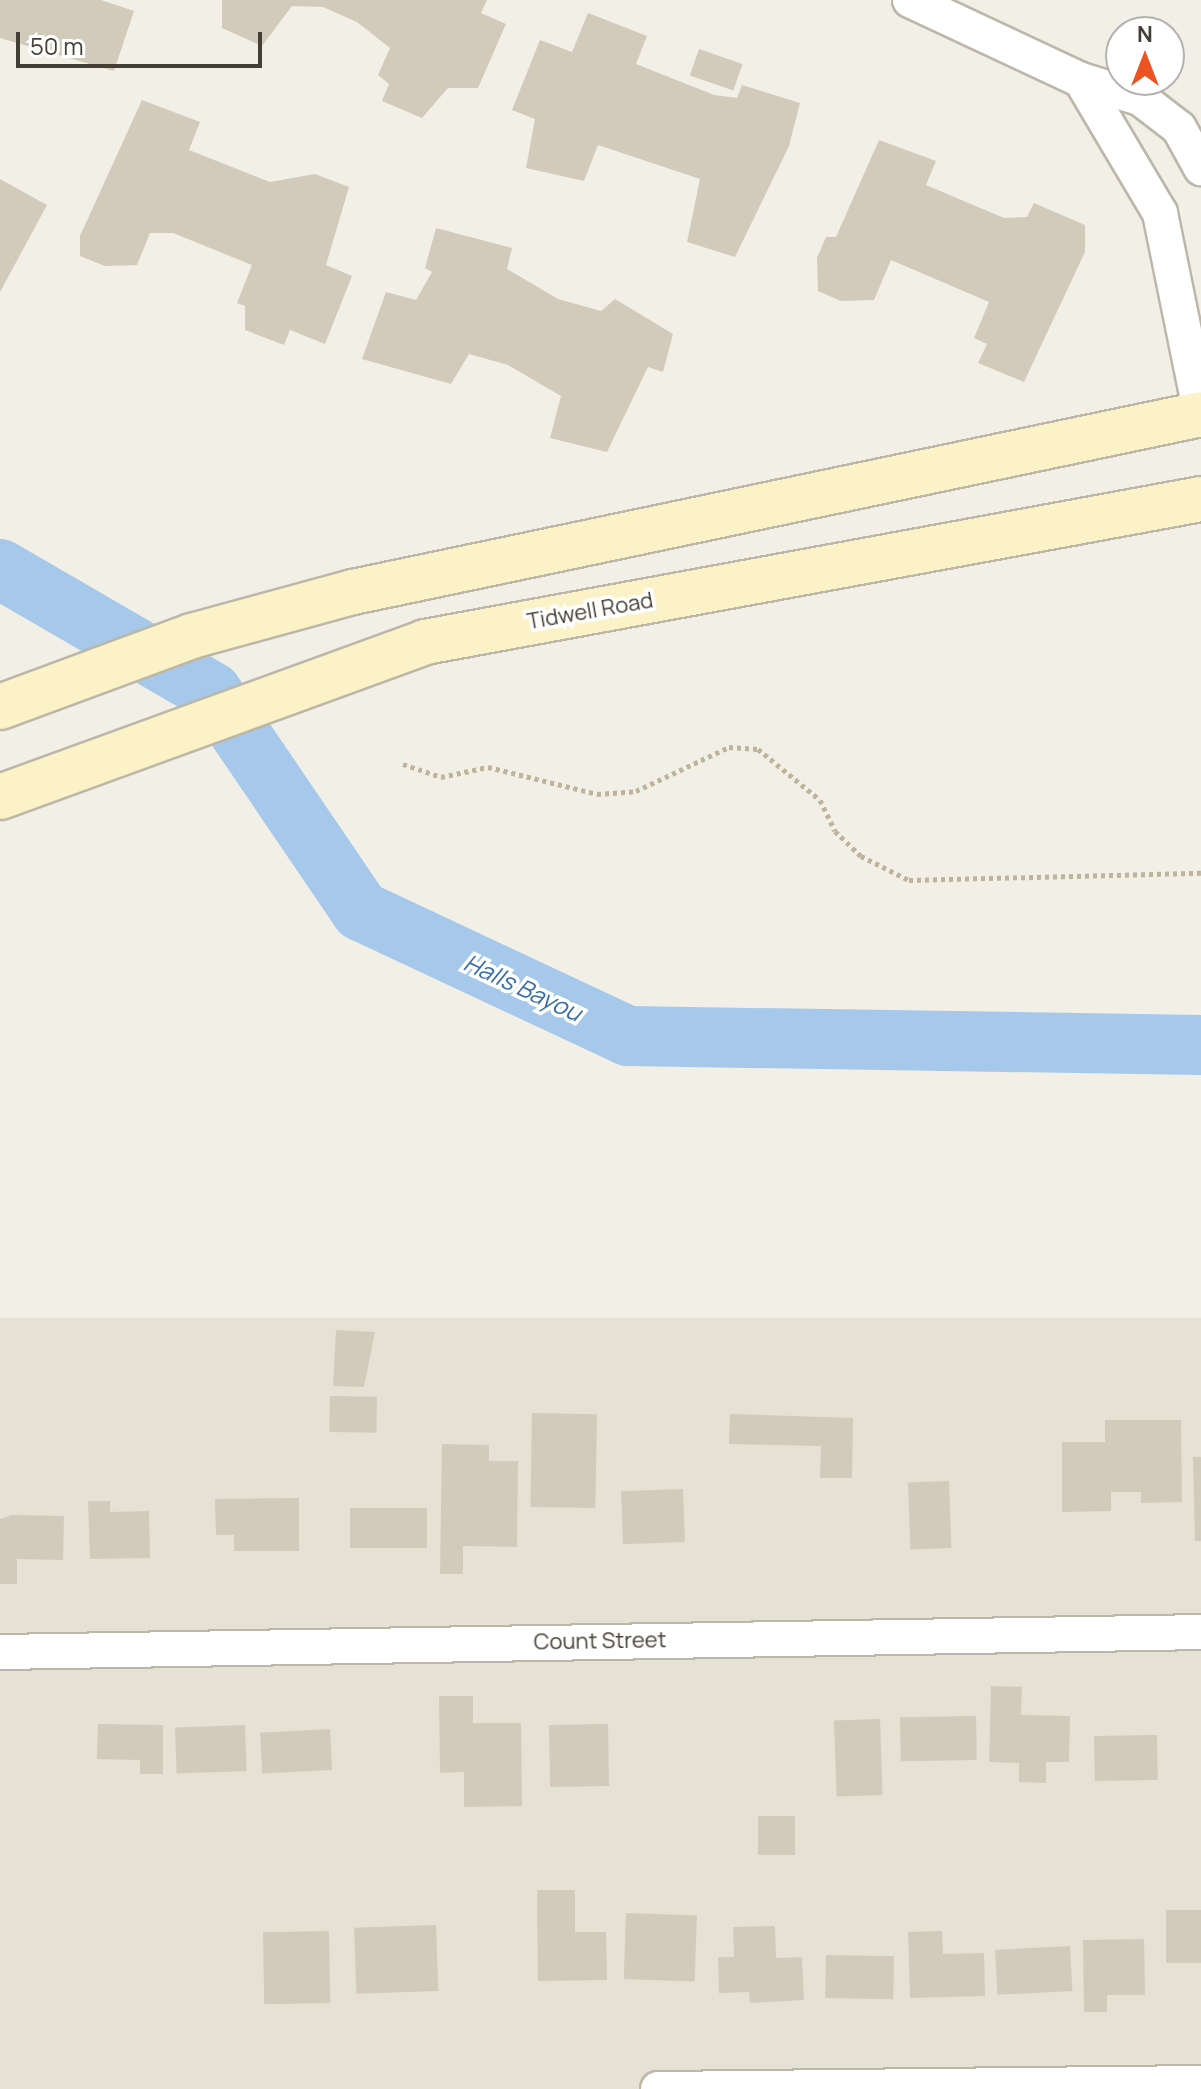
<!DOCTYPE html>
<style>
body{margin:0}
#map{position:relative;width:1201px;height:2089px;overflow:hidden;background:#f1efe6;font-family:Manrope,sans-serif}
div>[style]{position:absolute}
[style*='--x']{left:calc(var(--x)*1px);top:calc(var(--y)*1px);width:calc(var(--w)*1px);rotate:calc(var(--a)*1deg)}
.residential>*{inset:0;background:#e5e1d4;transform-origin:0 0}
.river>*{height:60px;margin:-30px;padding:0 30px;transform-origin:30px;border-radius:30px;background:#a5c8eb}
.building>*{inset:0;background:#d2cbbc;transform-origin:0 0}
.path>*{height:5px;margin-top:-2.5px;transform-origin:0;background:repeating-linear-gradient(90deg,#bdb49b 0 4px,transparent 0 8px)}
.roads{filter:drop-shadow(2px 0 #bcb7a9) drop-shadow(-2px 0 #bcb7a9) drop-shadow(0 2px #bcb7a9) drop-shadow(0 -2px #bcb7a9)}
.street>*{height:34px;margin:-17px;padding:0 17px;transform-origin:17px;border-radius:17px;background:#fff}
.secondary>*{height:44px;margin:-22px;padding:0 22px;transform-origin:22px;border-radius:22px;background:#fbf3c7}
span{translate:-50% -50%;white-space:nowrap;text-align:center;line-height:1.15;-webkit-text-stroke:7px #fff;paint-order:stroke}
.street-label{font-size:22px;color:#443f35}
.water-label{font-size:24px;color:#376ea8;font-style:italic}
.north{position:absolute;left:1105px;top:16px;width:80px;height:80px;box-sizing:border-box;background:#fff;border:2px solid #b4b2ae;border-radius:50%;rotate:0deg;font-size:22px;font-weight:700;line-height:32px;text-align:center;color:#443f35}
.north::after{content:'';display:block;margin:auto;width:28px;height:36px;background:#eb5323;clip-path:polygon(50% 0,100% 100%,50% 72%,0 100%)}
.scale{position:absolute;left:16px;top:32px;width:246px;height:36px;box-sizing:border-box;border:4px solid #443f35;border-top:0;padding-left:10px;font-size:24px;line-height:28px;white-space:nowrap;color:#443f35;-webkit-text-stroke:6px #fff;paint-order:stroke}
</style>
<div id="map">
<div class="residential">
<div style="left:1201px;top:1318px;width:771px;height:1201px;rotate:90deg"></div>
</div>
<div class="river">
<div style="--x:0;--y:569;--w:245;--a:30.1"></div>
<div style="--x:212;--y:692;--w:265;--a:55.8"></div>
<div style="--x:361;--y:911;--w:295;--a:25.1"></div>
<div style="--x:628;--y:1036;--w:573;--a:0.9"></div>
</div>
<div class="building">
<div style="clip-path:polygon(0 0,101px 0,134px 11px,114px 71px,0 38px)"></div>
<div style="clip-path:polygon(222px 0,487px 0,481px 13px,506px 24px,478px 88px,448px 88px,422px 118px,382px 101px,389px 84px,378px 75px,390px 48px,357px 22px,323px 7px,292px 6px,262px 46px,222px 28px)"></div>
<div style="clip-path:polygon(588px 13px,647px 36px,636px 64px,714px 95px,737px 98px,742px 85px,800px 103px,789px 146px,735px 257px,687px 242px,700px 179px,598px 145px,584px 181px,526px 168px,535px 119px,512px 110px,540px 40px,572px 52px)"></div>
<div style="left:699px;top:49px;width:46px;height:28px;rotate:19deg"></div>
<div style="clip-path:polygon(142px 100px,200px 122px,189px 150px,270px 182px,315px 174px,349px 187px,326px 265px,352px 276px,325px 344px,290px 330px,284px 345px,245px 330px,245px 306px,237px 303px,252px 265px,173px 233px,150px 233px,137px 265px,105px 266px,80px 256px,80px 236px)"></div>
<div style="clip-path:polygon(879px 140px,936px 161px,926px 185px,1004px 218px,1027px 217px,1034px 203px,1085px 225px,1085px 252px,1024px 382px,978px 363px,987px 344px,974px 338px,989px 302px,891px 260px,874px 300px,841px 301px,818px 291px,817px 258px,826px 237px,836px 237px)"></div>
<div style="clip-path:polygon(0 179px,47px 205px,0 292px)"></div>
<div style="clip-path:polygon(436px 228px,512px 248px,507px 269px,558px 299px,601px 311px,615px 299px,673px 334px,663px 372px,648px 367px,607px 452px,550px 438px,561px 396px,508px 365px,469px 354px,451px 384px,362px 359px,386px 292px,416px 300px,432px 272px,425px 268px)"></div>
<div style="clip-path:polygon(336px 1330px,375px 1332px,364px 1387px,333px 1386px)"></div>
<div style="left:330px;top:1396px;width:47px;height:36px;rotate:1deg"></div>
<div style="left:532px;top:1413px;width:65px;height:94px;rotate:1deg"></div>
<div style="clip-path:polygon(730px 1414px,853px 1418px,852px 1478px,820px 1478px,821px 1446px,729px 1444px)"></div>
<div style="clip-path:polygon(1105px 1420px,1181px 1420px,1182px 1502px,1141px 1503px,1141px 1492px,1111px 1492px,1111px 1511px,1062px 1512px,1062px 1442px,1105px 1442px)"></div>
<div style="clip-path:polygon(442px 1444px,489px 1445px,489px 1461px,518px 1461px,517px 1547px,463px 1546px,463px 1574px,440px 1574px)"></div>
<div style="clip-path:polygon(1193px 1457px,1201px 1457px,1201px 1541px,1195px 1541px)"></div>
<div style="left:949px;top:1481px;width:67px;height:41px;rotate:88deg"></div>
<div style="left:683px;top:1489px;width:53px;height:62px;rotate:88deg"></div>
<div style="clip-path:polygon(299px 1498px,299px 1551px,234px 1551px,234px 1535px,216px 1535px,215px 1499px)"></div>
<div style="clip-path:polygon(88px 1501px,110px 1501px,110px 1512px,149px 1511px,150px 1558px,90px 1559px)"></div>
<div style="left:427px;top:1508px;width:40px;height:77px;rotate:90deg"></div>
<div style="clip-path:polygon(12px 1515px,64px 1516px,63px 1560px,17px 1559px,17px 1584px,0 1584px,0 1519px)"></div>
<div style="clip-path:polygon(991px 1686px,1022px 1687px,1021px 1715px,1070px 1716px,1069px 1762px,1046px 1762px,1046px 1783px,1019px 1782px,1019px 1763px,989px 1762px)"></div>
<div style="clip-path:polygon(439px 1696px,473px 1696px,473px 1723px,521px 1723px,522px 1806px,464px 1807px,464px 1772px,440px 1773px)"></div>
<div style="left:976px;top:1716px;width:44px;height:76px;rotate:89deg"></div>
<div style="left:880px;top:1719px;width:76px;height:46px;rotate:88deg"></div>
<div style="clip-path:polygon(98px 1724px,163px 1725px,163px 1774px,140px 1774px,140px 1760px,97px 1759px)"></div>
<div style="left:608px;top:1724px;width:62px;height:59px;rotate:89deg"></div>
<div style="left:245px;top:1725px;width:46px;height:70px;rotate:88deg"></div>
<div style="left:330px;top:1729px;width:41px;height:70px;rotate:87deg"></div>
<div style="left:1157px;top:1735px;width:45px;height:63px;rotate:89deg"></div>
<div style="left:795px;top:1816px;width:39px;height:37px;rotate:90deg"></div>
<div style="clip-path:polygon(537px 1890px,575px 1890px,575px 1932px,606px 1932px,607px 1980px,538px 1981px)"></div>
<div style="left:1166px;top:1910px;width:35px;height:53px"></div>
<div style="left:626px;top:1913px;width:71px;height:66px;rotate:2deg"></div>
<div style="left:436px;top:1925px;width:66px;height:82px;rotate:88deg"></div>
<div style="clip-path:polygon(775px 1926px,776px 1958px,802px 1957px,804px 2000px,750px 2003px,749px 1992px,719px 1993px,718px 1957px,734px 1957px,733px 1927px)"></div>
<div style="left:329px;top:1931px;width:72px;height:66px;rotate:89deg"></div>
<div style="clip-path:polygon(942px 1931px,943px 1954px,984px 1953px,985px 1996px,910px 1998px,908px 1932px)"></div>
<div style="clip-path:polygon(1144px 1939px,1145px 1995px,1107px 1995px,1107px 2012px,1084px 2012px,1083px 1940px)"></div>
<div style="left:1070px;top:1946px;width:45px;height:75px;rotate:87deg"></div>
<div style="left:826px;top:1955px;width:68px;height:43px;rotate:1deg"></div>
</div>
<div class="path">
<div style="--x:403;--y:764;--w:40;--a:18.9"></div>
<div style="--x:441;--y:777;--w:48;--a:-12"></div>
<div style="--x:488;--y:767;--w:112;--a:13.9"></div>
<div style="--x:597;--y:794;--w:39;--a:-4"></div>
<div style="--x:636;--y:791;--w:103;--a:-25.3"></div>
<div style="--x:729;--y:747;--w:29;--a:4"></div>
<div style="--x:758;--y:749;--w:80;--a:39.4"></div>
<div style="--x:820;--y:800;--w:34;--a:64"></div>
<div style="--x:835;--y:831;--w:36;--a:44"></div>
<div style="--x:861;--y:856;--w:54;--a:26.6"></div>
<div style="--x:909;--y:880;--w:292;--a:-1.4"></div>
</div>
<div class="roads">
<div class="street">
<div style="--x:910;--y:0;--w:189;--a:25.1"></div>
<div style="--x:1081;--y:80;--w:62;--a:17"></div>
<div style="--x:1140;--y:98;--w:49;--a:37.6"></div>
<div style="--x:1179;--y:128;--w:46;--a:61.2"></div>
<div style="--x:1081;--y:80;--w:155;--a:59.3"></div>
<div style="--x:1160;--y:213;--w:206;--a:78.5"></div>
<div style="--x:0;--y:1652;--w:1201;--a:-0.95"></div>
<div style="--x:658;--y:2089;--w:543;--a:-0.63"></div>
</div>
<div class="secondary">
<div style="--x:0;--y:707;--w:205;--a:-20.3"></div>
<div style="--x:192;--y:636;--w:167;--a:-15.3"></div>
<div style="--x:353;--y:592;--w:866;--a:-11.85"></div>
<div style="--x:0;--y:797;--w:452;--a:-20"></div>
<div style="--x:425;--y:642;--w:789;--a:-10.44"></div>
</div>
</div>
<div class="street-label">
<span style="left:590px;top:611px;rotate:-10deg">Tidwell Road</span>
<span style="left:600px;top:1641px;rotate:-1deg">Count Street</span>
</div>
<div class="water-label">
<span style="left:523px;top:987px;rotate:25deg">Halls Bayou</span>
</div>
<div class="north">N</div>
<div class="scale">50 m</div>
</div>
